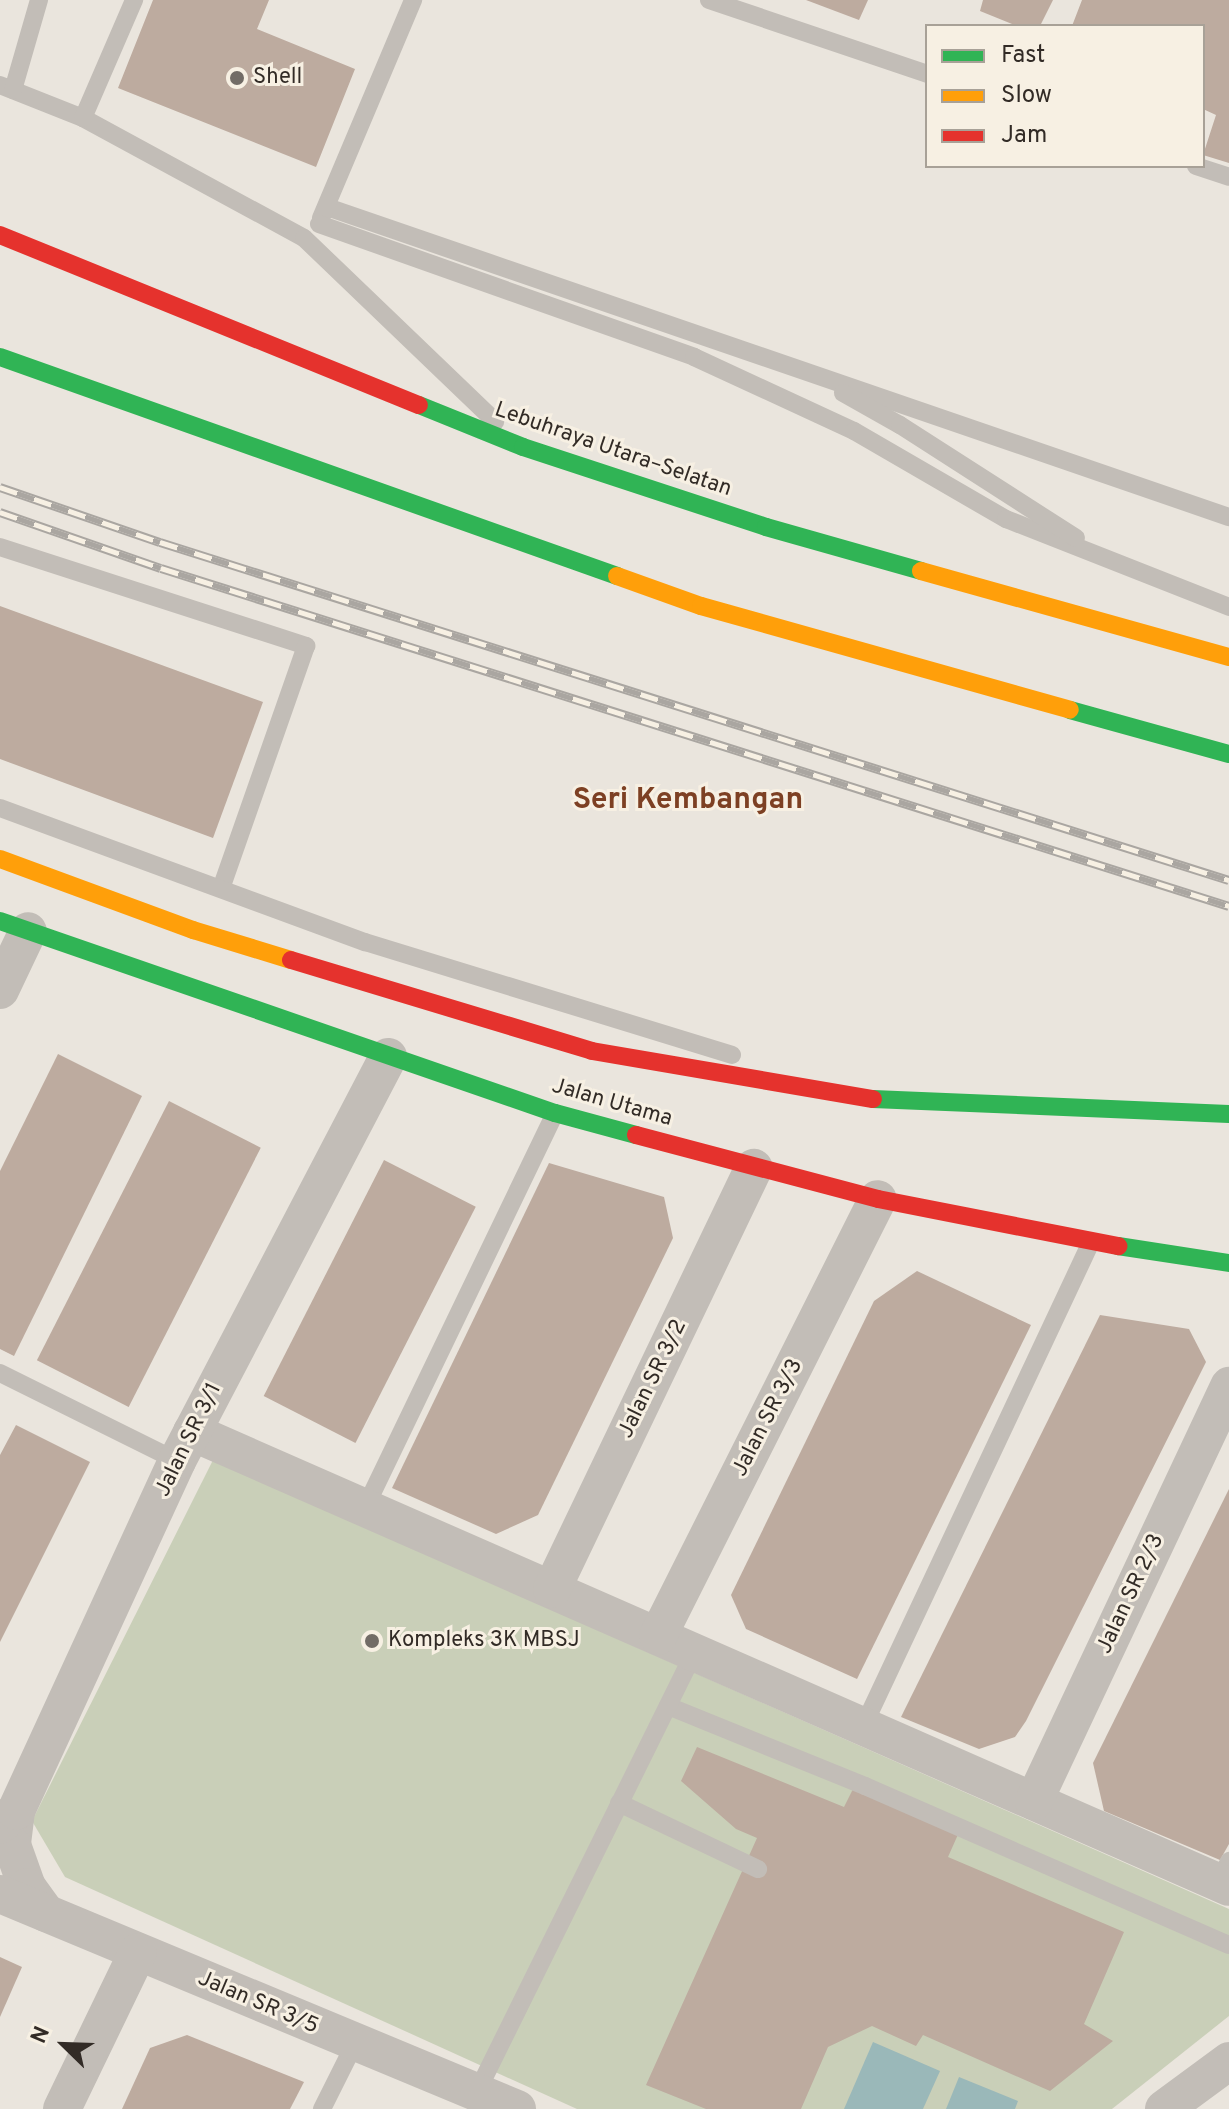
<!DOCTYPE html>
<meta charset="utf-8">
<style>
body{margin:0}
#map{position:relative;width:1229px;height:2109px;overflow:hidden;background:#eae5dd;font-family:Overpass,sans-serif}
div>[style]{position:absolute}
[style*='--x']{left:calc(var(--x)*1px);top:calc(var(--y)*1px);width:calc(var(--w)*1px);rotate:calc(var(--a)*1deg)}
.green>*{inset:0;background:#c9cfb8}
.water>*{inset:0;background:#9ab8b9}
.building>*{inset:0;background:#bdab9f;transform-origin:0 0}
.lane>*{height:18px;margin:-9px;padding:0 9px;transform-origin:9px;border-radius:9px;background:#c2bdb7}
.street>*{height:38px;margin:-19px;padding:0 19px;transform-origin:19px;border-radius:19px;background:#c2bdb7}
.fast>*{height:18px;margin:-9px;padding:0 9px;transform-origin:9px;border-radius:9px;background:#30b455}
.slow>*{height:18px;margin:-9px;padding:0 9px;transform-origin:9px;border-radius:9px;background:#ff9f0a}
.jam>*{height:18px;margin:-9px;padding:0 9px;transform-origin:9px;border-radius:9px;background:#e5322d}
.rail>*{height:9px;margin-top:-4.5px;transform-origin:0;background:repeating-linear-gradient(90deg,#f7f0e3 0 18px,#aaa6a1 0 36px);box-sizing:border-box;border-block:2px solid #aaa6a1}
.dots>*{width:22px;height:22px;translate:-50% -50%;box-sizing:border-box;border:4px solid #f7f0e3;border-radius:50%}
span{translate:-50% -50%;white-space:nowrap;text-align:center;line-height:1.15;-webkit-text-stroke:6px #f7f0e3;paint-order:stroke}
.poi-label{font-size:22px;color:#322b26}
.left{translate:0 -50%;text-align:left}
.street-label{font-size:22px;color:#322b26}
.district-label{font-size:30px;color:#7d4023;font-weight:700}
.legend{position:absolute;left:925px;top:24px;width:280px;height:144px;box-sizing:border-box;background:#f7f0e3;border:2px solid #a8a197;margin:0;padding:10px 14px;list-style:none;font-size:24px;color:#322b26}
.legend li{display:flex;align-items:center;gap:16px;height:40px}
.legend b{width:40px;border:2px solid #a8a197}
.north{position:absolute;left:24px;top:2005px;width:80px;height:80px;-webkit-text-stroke:6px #f7f0e3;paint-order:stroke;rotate:293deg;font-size:22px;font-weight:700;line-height:32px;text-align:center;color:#322b26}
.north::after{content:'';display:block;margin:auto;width:28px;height:36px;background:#322b26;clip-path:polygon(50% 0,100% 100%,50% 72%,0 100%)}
</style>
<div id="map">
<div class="green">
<div style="clip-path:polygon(213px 1460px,1229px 1909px,1229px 2016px,1112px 2109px,577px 2109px,65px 1877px,32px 1821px)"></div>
</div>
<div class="water">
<div style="clip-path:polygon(873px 2042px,940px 2071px,923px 2109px,844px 2109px)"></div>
<div style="clip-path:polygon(959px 2077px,1018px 2101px,1015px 2109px,946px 2109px)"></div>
</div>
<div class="building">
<div style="clip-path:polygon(153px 0,269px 0,257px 29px,355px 69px,316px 167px,118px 88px)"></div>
<div style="clip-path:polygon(806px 0,868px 0,859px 20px)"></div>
<div style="clip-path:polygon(983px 0,1053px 0,1040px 26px,1017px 26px,980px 11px)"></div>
<div style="clip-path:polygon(1082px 0,1229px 0,1229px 163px,1203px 155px,1216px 115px,1203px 109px,1203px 26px,1072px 26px)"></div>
<div style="clip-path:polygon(0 606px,263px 702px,213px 838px,0 759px)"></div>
<div style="clip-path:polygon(58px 1054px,142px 1096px,14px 1356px,0 1349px,0 1171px)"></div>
<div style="left:169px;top:1101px;width:103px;height:291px;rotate:27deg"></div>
<div style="left:384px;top:1160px;width:103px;height:265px;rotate:27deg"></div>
<div style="clip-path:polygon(549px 1163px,664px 1197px,673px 1238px,538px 1515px,496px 1534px,392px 1488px)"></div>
<div style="clip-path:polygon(917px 1271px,1031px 1325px,857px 1679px,746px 1629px,731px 1595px,874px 1301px)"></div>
<div style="clip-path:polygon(1100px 1315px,1189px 1329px,1206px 1362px,1026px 1721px,1015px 1737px,979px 1749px,901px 1717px)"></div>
<div style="clip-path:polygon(16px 1425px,90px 1462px,0 1642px,0 1455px)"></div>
<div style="clip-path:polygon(1229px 1489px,1229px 1844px,1220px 1860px,1104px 1811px,1093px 1763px)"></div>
<div style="clip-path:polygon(697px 1747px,844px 1807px,855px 1785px,960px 1830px,948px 1857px,1124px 1932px,1084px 2024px,1113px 2041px,1050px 2091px,923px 2035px,916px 2046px,872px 2026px,828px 2047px,801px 2109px,706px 2109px,646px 2085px,757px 1838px,736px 1829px,681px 1781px)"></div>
<div style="clip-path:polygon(0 1957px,22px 1967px,0 2017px)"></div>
<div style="clip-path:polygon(187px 2035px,304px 2082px,290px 2109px,122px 2109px,150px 2048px)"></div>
</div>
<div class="lane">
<div style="--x:709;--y:0;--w:230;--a:18.7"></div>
<div style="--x:0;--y:85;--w:89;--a:21.7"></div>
<div style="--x:83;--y:118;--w:251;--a:28.5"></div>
<div style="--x:304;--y:238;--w:265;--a:43.8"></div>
<div style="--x:13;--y:90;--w:94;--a:-73.9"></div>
<div style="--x:83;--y:118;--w:129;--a:-66.6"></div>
<div style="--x:1196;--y:166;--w:35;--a:18"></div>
<div style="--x:327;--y:207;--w:954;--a:18.97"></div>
<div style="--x:321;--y:218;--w:237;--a:-67.1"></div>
<div style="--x:319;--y:224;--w:398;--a:19.5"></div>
<div style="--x:694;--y:357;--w:176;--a:24.8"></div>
<div style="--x:854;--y:431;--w:176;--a:30.1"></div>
<div style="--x:1006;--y:519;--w:240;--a:21.5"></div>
<div style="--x:843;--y:393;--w:65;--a:29.3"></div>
<div style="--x:900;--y:425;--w:209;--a:32.7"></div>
<div style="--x:0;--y:547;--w:322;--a:17.9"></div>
<div style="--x:306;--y:646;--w:257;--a:109.3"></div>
<div style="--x:0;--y:808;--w:389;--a:20.2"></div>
<div style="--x:365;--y:942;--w:384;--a:17.1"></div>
<div style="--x:0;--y:1373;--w:198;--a:26.4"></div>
<div style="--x:365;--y:1508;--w:438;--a:-64.3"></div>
<div style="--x:668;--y:1706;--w:213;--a:22.1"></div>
<div style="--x:865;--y:1786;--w:397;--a:23.6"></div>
<div style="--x:863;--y:1727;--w:536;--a:-64.82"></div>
<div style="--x:619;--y:1803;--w:154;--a:25.4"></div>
<div style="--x:1218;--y:1883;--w:25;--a:-63"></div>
<div style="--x:477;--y:2092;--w:491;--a:-63.7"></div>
<div style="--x:322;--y:2109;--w:74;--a:-63.4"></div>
</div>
<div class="street">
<div style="--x:0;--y:990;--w:65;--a:-64.6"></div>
<div style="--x:192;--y:1432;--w:1132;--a:23.69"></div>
<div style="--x:552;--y:1589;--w:467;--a:-64.4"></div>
<div style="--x:658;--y:1636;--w:489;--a:-63.3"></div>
<div style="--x:1034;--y:1801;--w:459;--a:-64.8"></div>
<div style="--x:16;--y:1811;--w:34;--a:97"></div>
<div style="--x:12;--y:1845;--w:45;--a:70.3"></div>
<div style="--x:27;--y:1887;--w:32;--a:54"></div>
<div style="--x:0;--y:1825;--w:21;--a:-41"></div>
<div style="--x:16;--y:1811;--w:385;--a:-65.3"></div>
<div style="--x:177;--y:1461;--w:456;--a:-62.4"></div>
<div style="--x:0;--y:1894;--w:560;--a:22.58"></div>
<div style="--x:62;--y:2109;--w:174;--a:-64.2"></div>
<div style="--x:1164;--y:2109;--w:81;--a:-36.4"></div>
</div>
<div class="fast">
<div style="--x:0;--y:357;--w:655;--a:19.54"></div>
<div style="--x:419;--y:405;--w:112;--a:22"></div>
<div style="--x:523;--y:447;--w:256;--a:18.2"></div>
<div style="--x:766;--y:527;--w:161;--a:15.8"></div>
<div style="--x:1070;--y:710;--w:165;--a:15.5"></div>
<div style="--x:0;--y:921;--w:587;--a:19.08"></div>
<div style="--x:555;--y:1113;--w:84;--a:15.2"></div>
<div style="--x:873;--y:1099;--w:356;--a:2.4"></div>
<div style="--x:1118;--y:1246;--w:112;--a:8.7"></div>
</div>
<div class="slow">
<div style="--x:921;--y:571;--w:320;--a:15.6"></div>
<div style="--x:617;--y:576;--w:89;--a:19.7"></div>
<div style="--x:701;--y:606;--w:383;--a:15.7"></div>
<div style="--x:0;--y:859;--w:206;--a:20.2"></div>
<div style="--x:193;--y:930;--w:102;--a:17"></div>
</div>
<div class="jam">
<div style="--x:0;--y:235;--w:452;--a:22.1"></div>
<div style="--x:291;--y:960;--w:314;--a:16.8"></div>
<div style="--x:592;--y:1051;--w:285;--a:9.7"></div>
<div style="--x:636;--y:1135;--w:250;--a:14.8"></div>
<div style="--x:878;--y:1199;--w:245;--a:11.1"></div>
</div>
<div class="rail">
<div style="--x:0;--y:487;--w:169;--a:19"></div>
<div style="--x:160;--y:542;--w:1121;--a:17.55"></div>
<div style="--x:0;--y:512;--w:170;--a:19.2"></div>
<div style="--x:161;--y:568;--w:1120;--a:17.56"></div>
</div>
<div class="dots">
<div style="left:237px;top:78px;background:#726c66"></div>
<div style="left:372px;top:1641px;background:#726c66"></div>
</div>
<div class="poi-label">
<span class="left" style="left:253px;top:78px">Shell</span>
<span class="left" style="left:388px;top:1641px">Kompleks 3K MBSJ</span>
</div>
<div class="street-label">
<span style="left:613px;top:450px;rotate:19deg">Lebuhraya Utara–Selatan</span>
<span style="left:612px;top:1103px;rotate:16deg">Jalan Utama</span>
<span style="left:653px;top:1379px;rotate:-64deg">Jalan SR 3/2</span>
<span style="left:768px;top:1418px;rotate:-63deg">Jalan SR 3/3</span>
<span style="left:189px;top:1440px;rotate:-64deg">Jalan SR 3/1</span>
<span style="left:1131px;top:1594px;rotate:-65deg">Jalan SR 2/3</span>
<span style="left:258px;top:2003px;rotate:23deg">Jalan SR 3/5</span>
</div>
<div class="district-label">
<span style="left:688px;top:801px">Seri Kembangan</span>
</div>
<ul class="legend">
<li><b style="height:10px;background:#30b455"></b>Fast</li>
<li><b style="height:10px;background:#ff9f0a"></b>Slow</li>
<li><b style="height:10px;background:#e5322d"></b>Jam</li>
</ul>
<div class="north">N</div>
</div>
